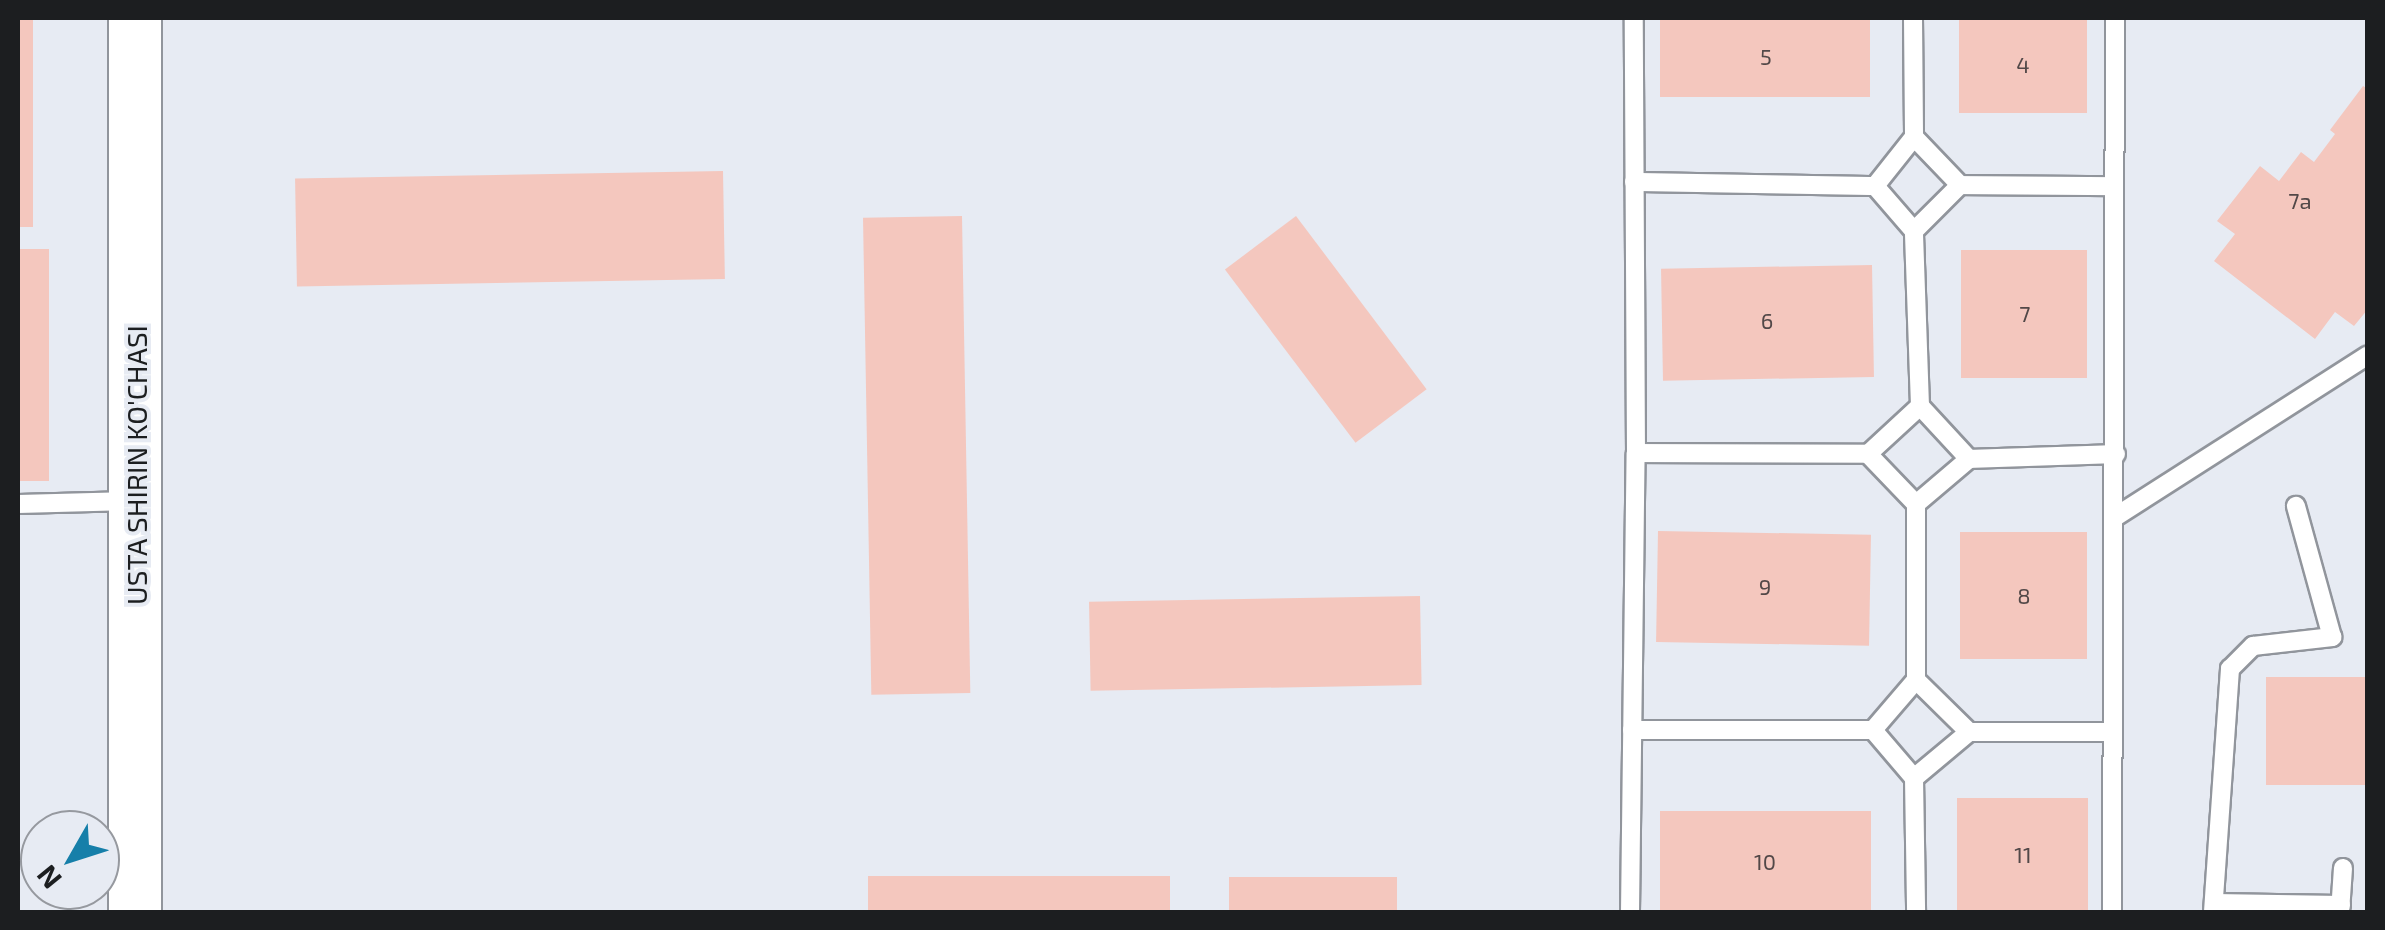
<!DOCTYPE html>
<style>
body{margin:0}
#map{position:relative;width:2385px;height:930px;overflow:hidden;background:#e7ebf3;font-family:"Exo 2",sans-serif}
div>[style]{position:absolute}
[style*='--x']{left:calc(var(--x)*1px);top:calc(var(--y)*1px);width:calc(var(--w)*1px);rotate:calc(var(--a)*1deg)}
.building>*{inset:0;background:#f4c7be;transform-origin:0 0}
.roads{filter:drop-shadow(2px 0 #91959c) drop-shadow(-2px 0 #91959c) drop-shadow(0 2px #91959c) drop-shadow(0 -2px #91959c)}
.service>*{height:18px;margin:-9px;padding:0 9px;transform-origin:9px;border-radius:9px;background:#fff}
.secondary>*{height:52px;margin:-26px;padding:0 26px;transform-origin:26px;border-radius:26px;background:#fff}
span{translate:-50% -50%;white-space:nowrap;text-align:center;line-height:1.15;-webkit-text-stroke:8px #e7ebf3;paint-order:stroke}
.number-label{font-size:22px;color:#524848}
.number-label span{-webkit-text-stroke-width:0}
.street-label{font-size:28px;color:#1c1e20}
.frame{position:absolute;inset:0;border:20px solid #1c1e20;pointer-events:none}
.north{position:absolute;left:20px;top:810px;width:100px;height:100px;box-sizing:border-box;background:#e7ebf3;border:2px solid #96999f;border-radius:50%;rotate:231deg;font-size:28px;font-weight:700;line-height:40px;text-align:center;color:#1c1e20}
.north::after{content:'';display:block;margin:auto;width:35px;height:45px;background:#167fa9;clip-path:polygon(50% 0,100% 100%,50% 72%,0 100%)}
</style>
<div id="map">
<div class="building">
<div style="left:18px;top:18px;width:15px;height:209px"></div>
<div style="left:1660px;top:18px;width:210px;height:79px"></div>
<div style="left:1959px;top:18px;width:128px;height:95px"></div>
<div style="clip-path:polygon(2363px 86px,2368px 89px,2368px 309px,2354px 326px,2335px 312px,2315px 339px,2214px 261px,2235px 234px,2217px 221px,2260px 166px,2279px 181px,2301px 152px,2314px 162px,2335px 134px,2330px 130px)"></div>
<div style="left:723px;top:171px;width:108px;height:428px;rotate:89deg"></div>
<div style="left:962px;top:216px;width:477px;height:99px;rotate:89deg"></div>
<div style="left:1296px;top:216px;width:217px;height:89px;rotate:53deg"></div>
<div style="left:49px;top:249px;width:232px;height:31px;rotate:90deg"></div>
<div style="left:2087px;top:250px;width:128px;height:126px;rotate:90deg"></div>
<div style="left:1872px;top:265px;width:112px;height:211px;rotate:89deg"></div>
<div style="left:1658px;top:531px;width:213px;height:111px;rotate:1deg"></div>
<div style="left:1960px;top:532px;width:127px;height:127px"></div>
<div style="left:1420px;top:596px;width:89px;height:331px;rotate:89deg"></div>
<div style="left:2266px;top:677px;width:102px;height:108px"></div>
<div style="left:1957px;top:798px;width:131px;height:114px"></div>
<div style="left:1660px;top:811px;width:211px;height:101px"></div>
<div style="left:1170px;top:876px;width:36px;height:302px;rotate:90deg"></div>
<div style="left:1397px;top:877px;width:35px;height:168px;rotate:90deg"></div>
</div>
<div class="roads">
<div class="service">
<div style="--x:1913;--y:18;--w:119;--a:89.5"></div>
<div style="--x:1634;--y:182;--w:241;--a:1"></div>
<div style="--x:1960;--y:185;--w:65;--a:135"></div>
<div style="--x:1914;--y:231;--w:60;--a:-130.9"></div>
<div style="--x:1875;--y:186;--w:63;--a:-51.5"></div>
<div style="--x:1914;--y:137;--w:66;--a:46.2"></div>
<div style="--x:1960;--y:185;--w:153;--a:0.4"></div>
<div style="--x:1636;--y:453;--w:232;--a:0.2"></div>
<div style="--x:1868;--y:454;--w:71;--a:-42.7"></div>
<div style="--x:1920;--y:406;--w:175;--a:-92"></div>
<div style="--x:1868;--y:454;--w:69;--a:46.2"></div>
<div style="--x:1916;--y:504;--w:70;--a:-40.3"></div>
<div style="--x:1969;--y:459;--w:72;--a:-132.8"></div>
<div style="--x:1969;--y:459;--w:147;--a:-1.9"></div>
<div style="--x:18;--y:504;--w:113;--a:-1.5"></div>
<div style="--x:2115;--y:517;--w:300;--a:-32.6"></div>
<div style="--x:1632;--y:730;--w:241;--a:0"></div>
<div style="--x:1873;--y:730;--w:66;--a:-49.3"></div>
<div style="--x:1916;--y:680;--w:176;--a:-90"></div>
<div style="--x:1873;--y:730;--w:63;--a:49.5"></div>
<div style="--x:1914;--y:778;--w:134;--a:89.1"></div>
<div style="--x:1969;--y:732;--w:143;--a:0"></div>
<div style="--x:1914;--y:778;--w:72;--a:-39.9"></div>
<div style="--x:1969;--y:732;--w:74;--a:-135.5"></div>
<div style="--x:2214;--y:903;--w:127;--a:0.9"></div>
<div style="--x:1630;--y:912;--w:459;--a:-89.3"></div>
<div style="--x:1636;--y:453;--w:435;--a:-90.3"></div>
<div style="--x:2112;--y:912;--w:894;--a:-89.81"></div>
<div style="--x:2213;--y:912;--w:244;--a:-86"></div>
<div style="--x:2230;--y:669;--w:33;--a:-45"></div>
<div style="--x:2253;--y:646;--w:80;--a:-6.5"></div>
<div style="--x:2332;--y:637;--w:136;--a:-105.4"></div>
<div style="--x:2340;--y:912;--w:44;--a:-86.1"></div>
</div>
<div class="secondary">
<div style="--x:135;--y:912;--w:894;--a:-90"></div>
</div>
</div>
<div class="number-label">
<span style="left:1766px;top:57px">5</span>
<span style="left:2023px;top:65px">4</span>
<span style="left:2300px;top:201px">7a</span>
<span style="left:2025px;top:314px">7</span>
<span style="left:1767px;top:321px">6</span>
<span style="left:1765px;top:587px">9</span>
<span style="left:2024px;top:596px">8</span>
<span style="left:2023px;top:855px">11</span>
<span style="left:1765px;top:862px">10</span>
</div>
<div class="street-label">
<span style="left:136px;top:465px;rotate:-90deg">USTA SHIRIN KO'CHASI</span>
</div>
<div class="frame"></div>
<div class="north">N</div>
</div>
